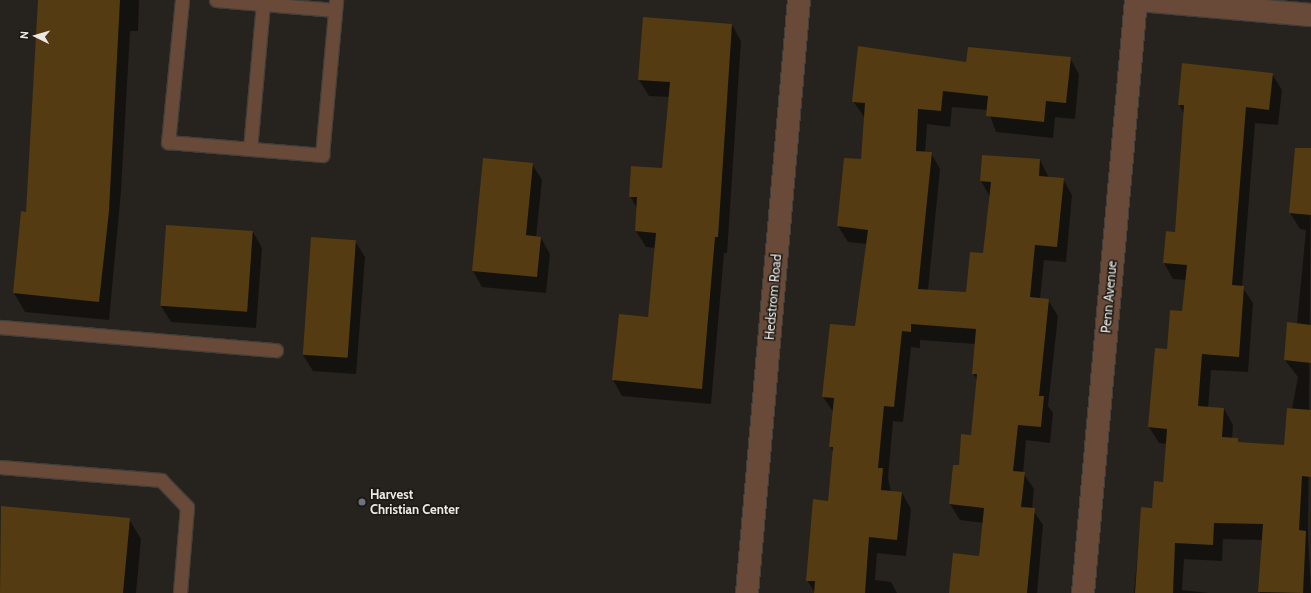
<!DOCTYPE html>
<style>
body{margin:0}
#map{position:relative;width:1311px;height:593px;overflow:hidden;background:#26221d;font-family:Cabin,sans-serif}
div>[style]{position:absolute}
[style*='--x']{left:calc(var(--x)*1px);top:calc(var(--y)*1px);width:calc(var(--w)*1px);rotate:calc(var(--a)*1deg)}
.shadow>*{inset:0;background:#0007}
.building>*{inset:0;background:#543b11;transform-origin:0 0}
.roads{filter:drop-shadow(1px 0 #423e39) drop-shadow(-1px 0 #423e39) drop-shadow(0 1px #423e39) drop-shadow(0 -1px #423e39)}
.lane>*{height:13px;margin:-6.5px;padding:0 6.5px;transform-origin:6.5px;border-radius:6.5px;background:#694a39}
.street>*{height:22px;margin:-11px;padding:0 11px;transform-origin:11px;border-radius:11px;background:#694a39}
.dots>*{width:11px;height:11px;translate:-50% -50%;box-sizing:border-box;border:2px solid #1c1914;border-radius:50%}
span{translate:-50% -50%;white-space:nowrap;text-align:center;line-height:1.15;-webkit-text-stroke:3px #1c1914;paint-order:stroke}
.street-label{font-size:13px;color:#ece9e6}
.poi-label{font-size:13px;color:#ece9e6;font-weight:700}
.left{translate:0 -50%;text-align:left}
.north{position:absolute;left:16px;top:16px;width:40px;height:40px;-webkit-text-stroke:3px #1c1914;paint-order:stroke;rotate:275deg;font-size:11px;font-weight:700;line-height:16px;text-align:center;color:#ece9e6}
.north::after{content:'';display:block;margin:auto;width:14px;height:18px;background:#ece9e6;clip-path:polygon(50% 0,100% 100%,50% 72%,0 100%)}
</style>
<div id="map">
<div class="shadow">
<div style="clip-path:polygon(39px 0,139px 0,138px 31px,130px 31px,121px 191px,109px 320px,25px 312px,14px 293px,27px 213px)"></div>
<div style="clip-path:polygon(732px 25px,741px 41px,727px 253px,724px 253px,711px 404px,622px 396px,613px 380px,649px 318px,656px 248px,646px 247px,636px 231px,638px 210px,630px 196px,663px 169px,670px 97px,649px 96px,639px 80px)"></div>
<div style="clip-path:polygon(1070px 58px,1079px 74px,1075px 119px,1055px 117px,1053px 138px,996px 132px,988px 110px,952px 107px,950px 127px,927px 124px,925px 152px,931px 153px,940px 169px,928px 290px,967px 293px,984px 254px,990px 197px,981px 181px,1040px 160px,1049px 178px,1063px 179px,1072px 195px,1066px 262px,1044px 260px,1040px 299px,1048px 300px,1058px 316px,1048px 406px,1053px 413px,1050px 443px,1026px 440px,1023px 473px,1034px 489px,1032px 509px,1043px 525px,1037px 593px,950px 593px,980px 557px,984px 523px,960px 520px,950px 504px,954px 466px,960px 466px,972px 436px,978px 382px,973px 373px,976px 344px,920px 340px,920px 348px,911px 347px,903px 422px,893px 421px,888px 478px,891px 492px,902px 493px,911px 509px,906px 556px,877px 553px,875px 580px,891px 582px,897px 593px,815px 593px,807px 580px,829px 502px,834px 452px,830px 447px,834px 413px,823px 397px,831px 325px,856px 327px,867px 244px,848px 242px,838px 226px,862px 161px,865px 118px,853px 101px,967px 63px)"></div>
<div style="clip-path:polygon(1272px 74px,1282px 90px,1278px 125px,1255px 123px,1242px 287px,1253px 303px,1248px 372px,1211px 370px,1208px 408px,1224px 409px,1233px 425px,1232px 439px,1240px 443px,1285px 446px,1298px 377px,1285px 360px,1288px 323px,1297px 324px,1306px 230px,1300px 229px,1290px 213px,1311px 161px,1308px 536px,1311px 593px,1260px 593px,1263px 540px,1223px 539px,1222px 561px,1184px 559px,1182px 590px,1209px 593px,1134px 593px,1142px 508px,1153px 509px,1164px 483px,1167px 444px,1159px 443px,1149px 427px,1156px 349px,1168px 350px,1183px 312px,1186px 280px,1173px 279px,1164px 263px,1176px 233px,1184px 114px,1179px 104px)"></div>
<div style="clip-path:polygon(532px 164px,542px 180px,536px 237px,541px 238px,550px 254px,546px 293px,482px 287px,473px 271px)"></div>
<div style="clip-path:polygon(253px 232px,262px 248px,256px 328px,171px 322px,161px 306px)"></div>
<div style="clip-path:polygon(355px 241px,365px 257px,356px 374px,313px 371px,303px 355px)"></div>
<div style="clip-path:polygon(2px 507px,129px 519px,141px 539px,136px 593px,0 593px)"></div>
</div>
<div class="building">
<div style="clip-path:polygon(38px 0,120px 0,109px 211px,99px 302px,13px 293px,21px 211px,26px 212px)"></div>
<div style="clip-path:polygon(643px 17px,732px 24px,718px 237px,715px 237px,702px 389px,612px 380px,619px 314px,648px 317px,656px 233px,635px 231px,637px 197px,629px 197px,631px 166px,662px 168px,670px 82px,638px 80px)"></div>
<div style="clip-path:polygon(858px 46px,966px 62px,968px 47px,1071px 57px,1066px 103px,1046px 101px,1044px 122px,986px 116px,988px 96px,943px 91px,941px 111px,918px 109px,916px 151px,932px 152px,918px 289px,966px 292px,970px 252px,983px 253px,991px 182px,980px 181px,982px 155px,1040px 159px,1039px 176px,1064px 178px,1057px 247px,1035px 245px,1030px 297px,1049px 299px,1039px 396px,1044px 396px,1041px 427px,1018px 425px,1013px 471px,1025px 472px,1021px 507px,1035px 508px,1027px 593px,949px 593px,953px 553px,979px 556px,984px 508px,949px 504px,953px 465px,959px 465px,961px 434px,971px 435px,977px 374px,972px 374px,976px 329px,911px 324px,911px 332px,902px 331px,894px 407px,884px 406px,878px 468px,883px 468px,881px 490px,902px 492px,897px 540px,869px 537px,865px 593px,814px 593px,815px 581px,806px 581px,813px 499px,828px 501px,833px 447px,829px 447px,834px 398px,822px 397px,830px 324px,855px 326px,868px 230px,837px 226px,844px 158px,861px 159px,865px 103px,852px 102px)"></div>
<div style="clip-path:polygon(1182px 63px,1273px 73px,1269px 110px,1246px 107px,1232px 285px,1244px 286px,1239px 357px,1202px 354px,1198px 406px,1224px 408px,1222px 437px,1238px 438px,1238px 442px,1284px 445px,1287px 408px,1311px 410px,1311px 477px,1302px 476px,1299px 530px,1306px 531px,1303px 593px,1258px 592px,1263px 524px,1214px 523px,1213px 545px,1175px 543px,1173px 593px,1135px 593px,1141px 507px,1152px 508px,1154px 481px,1163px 482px,1167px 429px,1148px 427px,1155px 348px,1167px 349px,1170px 310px,1182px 311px,1187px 265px,1163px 263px,1166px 231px,1175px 232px,1184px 105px,1178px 105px)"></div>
<div style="clip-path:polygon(1295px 148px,1311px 148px,1311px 215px,1289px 213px)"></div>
<div style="clip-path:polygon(483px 158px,533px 163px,526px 235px,541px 237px,537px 277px,472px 271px)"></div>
<div style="left:166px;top:225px;width:87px;height:81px;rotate:4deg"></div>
<div style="left:311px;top:237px;width:45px;height:118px;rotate:4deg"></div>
<div style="clip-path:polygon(1287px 322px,1311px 325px,1311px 363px,1284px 360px)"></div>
<div style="clip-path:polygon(1px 506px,130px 518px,123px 593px,0 593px)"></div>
</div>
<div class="roads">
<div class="lane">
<div style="--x:182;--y:0;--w:143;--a:95.6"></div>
<div style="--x:168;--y:142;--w:155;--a:4.8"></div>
<div style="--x:322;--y:155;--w:156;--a:-84.8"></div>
<div style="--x:216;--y:0;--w:119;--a:4.8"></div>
<div style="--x:250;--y:149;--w:146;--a:-84.9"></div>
<div style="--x:0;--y:327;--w:277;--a:4.8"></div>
<div style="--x:0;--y:467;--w:162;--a:4.6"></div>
<div style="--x:161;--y:480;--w:37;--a:46"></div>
<div style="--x:187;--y:507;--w:86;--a:94.7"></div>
</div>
<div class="street">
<div style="--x:1139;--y:0;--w:173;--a:5"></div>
<div style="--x:747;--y:593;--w:595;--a:-84.99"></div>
<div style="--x:1083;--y:593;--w:595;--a:-84.89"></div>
</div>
</div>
<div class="dots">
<div style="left:362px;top:502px;background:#6b7280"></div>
</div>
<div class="street-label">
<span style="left:773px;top:297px;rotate:-85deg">Hedstrom Road</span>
<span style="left:1109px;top:297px;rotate:-85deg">Penn Avenue</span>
</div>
<div class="poi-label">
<span class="left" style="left:370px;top:502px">Harvest<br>Christian Center</span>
</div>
<div class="north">N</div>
</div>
